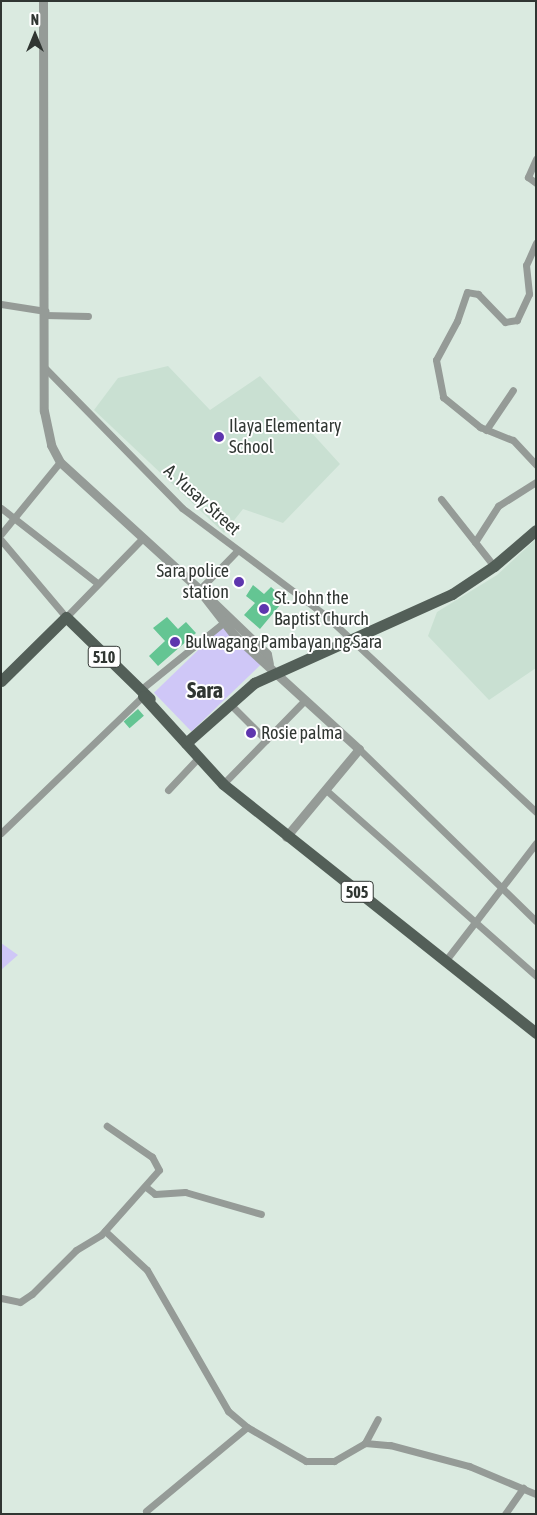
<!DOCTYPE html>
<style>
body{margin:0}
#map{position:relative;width:537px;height:1515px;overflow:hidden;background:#daeae0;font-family:"Asap Condensed",sans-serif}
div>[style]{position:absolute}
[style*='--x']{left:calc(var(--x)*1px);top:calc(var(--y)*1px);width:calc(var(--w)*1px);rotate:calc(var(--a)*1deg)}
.built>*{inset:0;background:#c9e0d2}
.green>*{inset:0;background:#cfc7f7;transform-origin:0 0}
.building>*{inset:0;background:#64c593;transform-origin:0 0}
.minor>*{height:7px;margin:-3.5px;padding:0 3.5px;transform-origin:3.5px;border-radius:3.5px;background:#959b97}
.tertiary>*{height:9px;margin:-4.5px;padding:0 4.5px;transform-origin:4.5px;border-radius:4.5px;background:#959b97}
.primary>*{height:11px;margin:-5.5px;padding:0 5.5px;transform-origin:5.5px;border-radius:5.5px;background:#535f58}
.dots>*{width:14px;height:14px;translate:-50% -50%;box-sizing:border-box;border:2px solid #fff;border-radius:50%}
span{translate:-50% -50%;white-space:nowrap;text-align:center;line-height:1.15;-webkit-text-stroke:4px #fff;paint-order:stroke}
.shield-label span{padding:1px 4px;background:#fff;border:1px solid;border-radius:4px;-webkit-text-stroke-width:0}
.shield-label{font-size:16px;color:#303632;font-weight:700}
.poi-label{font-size:18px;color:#303632}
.left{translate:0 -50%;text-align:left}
.right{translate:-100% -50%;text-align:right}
.street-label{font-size:18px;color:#303632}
.district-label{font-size:22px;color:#303632;font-weight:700}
.frame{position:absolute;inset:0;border:2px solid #303632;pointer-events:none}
.north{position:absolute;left:10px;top:10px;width:50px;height:50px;-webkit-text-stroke:4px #fff;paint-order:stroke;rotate:0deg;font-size:14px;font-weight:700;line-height:20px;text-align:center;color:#303632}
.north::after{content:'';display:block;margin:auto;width:18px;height:22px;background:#303632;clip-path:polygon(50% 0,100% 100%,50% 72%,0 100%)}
</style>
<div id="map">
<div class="built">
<div style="clip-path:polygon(168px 366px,210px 410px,260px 376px,340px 464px,283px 523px,243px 509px,224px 533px,94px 410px,118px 378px)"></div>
<div style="clip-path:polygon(536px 539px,536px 668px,489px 700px,428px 636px,437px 612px,497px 575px)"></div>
</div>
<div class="green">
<div style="left:223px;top:626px;width:54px;height:96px;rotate:46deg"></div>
<div style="clip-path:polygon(1px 943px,18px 955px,1px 970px)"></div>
</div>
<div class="building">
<div style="clip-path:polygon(253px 585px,264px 594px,271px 587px,285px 599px,260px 629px,244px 615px,255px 603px,246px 596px)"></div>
<div style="clip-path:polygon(167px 617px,178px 629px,186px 622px,196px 633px,158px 666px,149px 656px,165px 641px,153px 628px)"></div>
<div style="left:138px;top:709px;width:9px;height:19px;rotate:49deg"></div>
</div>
<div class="minor">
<div style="--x:536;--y:159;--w:20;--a:114"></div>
<div style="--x:528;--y:177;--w:10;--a:37"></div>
<div style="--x:536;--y:243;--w:24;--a:114"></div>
<div style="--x:526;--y:265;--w:29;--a:84"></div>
<div style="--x:529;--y:294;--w:29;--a:115"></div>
<div style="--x:517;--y:320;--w:12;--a:171"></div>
<div style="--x:505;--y:322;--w:39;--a:-134"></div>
<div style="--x:478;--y:294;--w:11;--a:-170"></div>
<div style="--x:467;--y:292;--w:31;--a:109"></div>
<div style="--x:457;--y:321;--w:44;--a:118.3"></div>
<div style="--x:436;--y:360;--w:38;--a:79"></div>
<div style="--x:443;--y:397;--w:48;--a:39"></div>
<div style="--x:480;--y:427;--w:35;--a:22"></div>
<div style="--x:513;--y:440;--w:34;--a:47"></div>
<div style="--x:1;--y:304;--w:45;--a:9"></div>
<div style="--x:45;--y:315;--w:43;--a:1.3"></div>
<div style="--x:45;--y:368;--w:196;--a:45.6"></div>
<div style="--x:182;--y:508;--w:179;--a:36.8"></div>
<div style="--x:325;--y:615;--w:289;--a:43"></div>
<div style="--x:486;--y:430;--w:48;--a:-56"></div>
<div style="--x:441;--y:499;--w:85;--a:51.7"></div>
<div style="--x:1;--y:508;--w:122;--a:38"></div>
<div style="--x:1;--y:534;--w:93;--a:-50.7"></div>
<div style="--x:1;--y:540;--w:101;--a:49.8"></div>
<div style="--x:66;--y:617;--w:107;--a:-45.8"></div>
<div style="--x:475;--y:542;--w:43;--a:-57.4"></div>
<div style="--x:498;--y:506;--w:45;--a:-32.3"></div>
<div style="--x:198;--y:591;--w:56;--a:-45.7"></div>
<div style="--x:139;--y:691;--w:114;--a:-39"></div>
<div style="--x:230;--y:704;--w:51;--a:45"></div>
<div style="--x:359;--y:749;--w:247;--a:44.2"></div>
<div style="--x:223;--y:784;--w:117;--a:-45.7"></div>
<div style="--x:168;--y:790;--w:44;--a:-46.8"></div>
<div style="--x:326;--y:790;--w:281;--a:41.5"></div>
<div style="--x:1;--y:833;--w:197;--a:-44"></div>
<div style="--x:446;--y:960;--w:148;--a:-52.4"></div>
<div style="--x:146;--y:1187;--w:11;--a:38"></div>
<div style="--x:155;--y:1194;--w:30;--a:-4"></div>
<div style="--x:185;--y:1192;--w:79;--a:16.1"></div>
<div style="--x:105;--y:1231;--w:57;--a:42.9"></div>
<div style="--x:147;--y:1270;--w:163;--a:60.1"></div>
<div style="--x:228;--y:1411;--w:25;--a:40"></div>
<div style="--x:247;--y:1427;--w:68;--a:30"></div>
<div style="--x:306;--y:1461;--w:28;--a:0"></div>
<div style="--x:334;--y:1461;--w:36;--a:-30"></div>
<div style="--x:365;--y:1443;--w:25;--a:5"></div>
<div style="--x:390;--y:1445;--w:82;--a:14.9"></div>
<div style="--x:469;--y:1466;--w:73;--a:22.7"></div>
<div style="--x:1;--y:1298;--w:19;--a:12"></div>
<div style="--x:20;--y:1302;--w:14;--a:-34"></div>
<div style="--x:32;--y:1294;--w:62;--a:-45"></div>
<div style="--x:76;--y:1250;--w:29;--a:-31"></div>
<div style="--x:101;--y:1235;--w:87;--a:-48.3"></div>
<div style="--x:159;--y:1170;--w:15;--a:-118"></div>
<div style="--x:152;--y:1157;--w:55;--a:-145.4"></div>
<div style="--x:365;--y:1443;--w:27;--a:-62"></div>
<div style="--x:146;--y:1511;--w:131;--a:-39.7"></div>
<div style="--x:505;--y:1514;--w:32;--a:-55"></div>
</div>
<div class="tertiary">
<div style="--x:43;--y:1;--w:410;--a:89.9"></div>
<div style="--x:44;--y:411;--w:35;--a:78"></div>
<div style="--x:51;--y:445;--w:19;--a:62"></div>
<div style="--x:60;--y:462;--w:206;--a:42.4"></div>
<div style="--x:212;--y:601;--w:76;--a:43.9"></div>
<div style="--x:267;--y:654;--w:10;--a:79"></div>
<div style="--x:203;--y:595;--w:51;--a:52.2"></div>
<div style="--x:234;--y:635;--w:169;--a:42.4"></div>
<div style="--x:359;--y:749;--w:114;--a:129.7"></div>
</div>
<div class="primary">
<div style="--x:1;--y:681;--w:91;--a:-44.6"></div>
<div style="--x:66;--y:617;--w:117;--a:44.3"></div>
<div style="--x:143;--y:696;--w:119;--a:47.7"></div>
<div style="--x:223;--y:784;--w:400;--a:38.5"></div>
<div style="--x:186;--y:743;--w:91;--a:-41.4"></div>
<div style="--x:254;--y:683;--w:217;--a:-24.2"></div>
<div style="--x:452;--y:594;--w:50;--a:-33.7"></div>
<div style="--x:494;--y:566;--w:55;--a:-40.6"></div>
</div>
<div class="dots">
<div style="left:219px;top:437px;background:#5e36ae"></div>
<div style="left:239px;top:582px;background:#5e36ae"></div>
<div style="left:264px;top:609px;background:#5e36ae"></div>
<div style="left:175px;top:642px;background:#5e36ae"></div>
<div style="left:251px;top:733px;background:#5e36ae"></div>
</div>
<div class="shield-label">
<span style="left:104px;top:657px">510</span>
<span style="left:357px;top:892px">505</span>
</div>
<div class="poi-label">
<span class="left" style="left:229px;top:437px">Ilaya Elementary<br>School</span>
<span class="right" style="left:229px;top:582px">Sara police<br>station</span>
<span class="left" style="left:274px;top:609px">St. John the<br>Baptist Church</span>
<span class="left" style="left:185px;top:642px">Bulwagang Pambayan ng Sara</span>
<span class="left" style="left:261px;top:733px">Rosie palma</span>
</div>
<div class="street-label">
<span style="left:202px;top:500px;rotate:42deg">A. Yusay Street</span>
</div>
<div class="district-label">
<span style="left:205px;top:691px">Sara</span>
</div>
<div class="frame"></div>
<div class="north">N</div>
</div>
